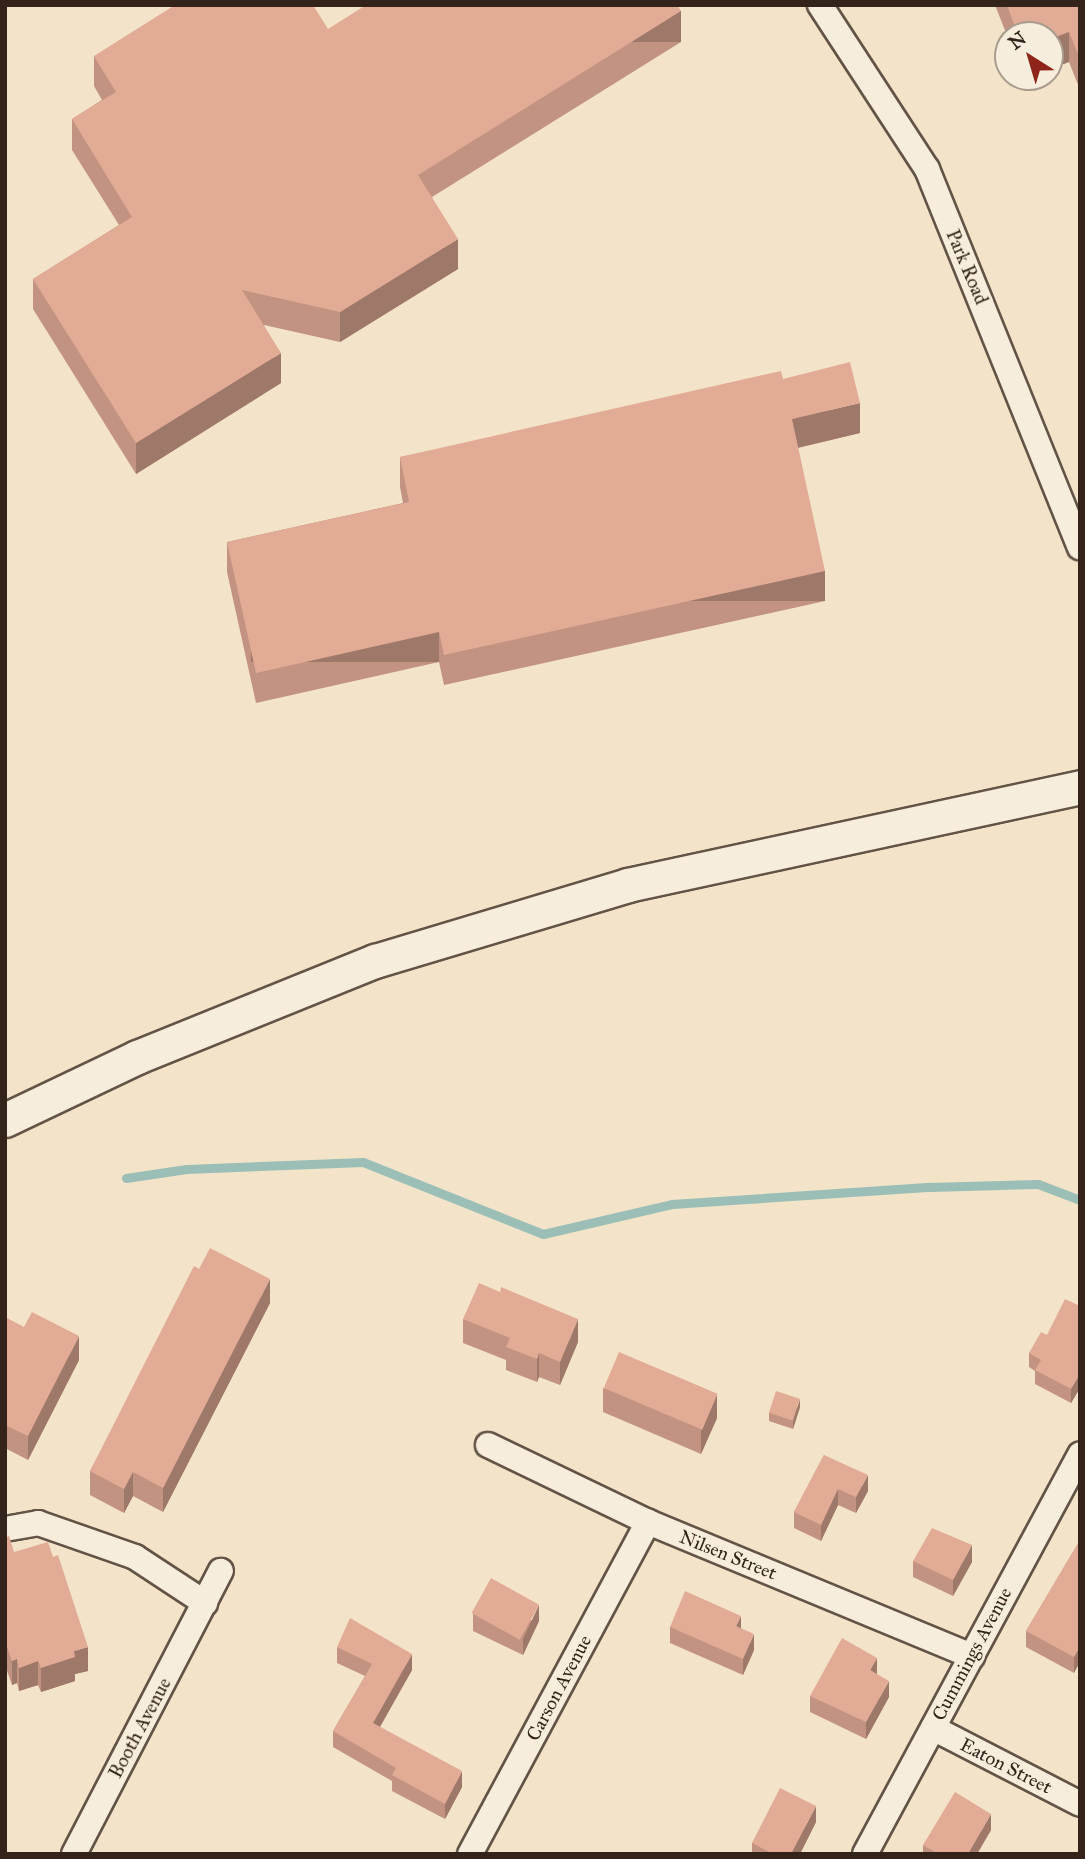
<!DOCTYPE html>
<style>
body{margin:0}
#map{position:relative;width:1085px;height:1859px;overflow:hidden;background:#f3e4c9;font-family:"IM FELL Great Primer",serif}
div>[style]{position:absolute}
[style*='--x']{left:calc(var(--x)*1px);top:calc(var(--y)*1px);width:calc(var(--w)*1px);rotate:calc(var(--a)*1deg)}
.stream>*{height:9px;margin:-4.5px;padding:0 4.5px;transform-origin:4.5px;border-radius:4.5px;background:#9bbfb6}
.roads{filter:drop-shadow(2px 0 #635346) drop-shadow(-2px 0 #635346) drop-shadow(0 2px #635346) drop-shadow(0 -2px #635346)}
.street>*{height:24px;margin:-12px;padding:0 12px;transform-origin:12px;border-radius:12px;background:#f7eddc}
.secondary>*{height:33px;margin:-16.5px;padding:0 16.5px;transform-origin:16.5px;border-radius:16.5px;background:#f7eddc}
.wall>*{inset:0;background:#c29380}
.shaded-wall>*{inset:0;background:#9e7868;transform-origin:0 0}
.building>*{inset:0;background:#e2ab95;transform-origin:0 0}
span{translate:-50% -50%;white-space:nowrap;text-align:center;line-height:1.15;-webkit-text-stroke:5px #f7eddc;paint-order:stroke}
.street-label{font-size:19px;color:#33231a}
.frame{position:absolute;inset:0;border:7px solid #33231a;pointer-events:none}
.north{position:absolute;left:994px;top:21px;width:70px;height:70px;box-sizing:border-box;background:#f7eddc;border:2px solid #a99c8e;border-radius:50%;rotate:323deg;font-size:19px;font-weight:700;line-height:28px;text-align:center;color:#33231a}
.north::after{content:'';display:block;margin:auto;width:24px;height:32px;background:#8f2418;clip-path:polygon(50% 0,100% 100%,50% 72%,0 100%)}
</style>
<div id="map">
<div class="stream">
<div style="--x:126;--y:1178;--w:61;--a:-8.5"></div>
<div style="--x:186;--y:1169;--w:177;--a:-2.3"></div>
<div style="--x:363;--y:1162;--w:194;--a:21.8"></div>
<div style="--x:543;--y:1234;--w:132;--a:-13.1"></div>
<div style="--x:672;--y:1204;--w:259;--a:-3.8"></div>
<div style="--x:930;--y:1187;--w:108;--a:-1.6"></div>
<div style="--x:1038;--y:1184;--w:45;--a:20.9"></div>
</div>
<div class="roads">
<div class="street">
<div style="--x:820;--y:5;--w:196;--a:56.9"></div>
<div style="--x:927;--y:169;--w:408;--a:68"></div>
<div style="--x:488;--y:1445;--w:178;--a:25.7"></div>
<div style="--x:648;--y:1522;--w:351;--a:22.5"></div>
<div style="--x:5;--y:1529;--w:34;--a:-10"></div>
<div style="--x:38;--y:1523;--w:103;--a:19.3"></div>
<div style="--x:135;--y:1557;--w:84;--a:33.3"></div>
<div style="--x:933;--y:1728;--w:165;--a:27.3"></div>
<div style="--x:74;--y:1854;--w:319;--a:-62.6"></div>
<div style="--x:470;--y:1854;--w:377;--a:-61.8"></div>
<div style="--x:865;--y:1854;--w:454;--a:-61.7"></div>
</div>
<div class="secondary">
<div style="--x:5;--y:1120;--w:146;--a:-25.5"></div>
<div style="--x:137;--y:1057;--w:257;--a:-22"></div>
<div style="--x:375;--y:961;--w:264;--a:-16.7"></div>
<div style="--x:628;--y:885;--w:463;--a:-12.2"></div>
</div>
</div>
<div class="wall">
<div style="clip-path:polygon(995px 5px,1080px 5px,1080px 90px,1069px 62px,1050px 69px,1050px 35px,1008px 35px,1008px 38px)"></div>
<div style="clip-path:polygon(328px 29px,681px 42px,432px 197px,458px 269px,340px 342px,264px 325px,281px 383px,136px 474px,33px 309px,33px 279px,119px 225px,72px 150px,72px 119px,102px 100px,94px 86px,94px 56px)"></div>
<div style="clip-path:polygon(783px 379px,860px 433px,798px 448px,825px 601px,444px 685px,439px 662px,256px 703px,227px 572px,227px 542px,403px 503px,400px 487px,400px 457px)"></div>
<div style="clip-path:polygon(199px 1269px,270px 1303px,163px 1512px,133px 1496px,124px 1513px,90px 1495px,90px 1471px)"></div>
<div style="clip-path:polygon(1080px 1306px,1080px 1388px,1071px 1403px,1035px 1384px,1035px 1371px,1029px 1367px,1029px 1353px,1047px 1335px)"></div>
<div style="clip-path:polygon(463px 1319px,578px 1342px,560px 1385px,539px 1377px,537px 1382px,506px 1370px,506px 1360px,463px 1343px)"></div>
<div style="clip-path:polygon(5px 1321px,79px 1360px,28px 1460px,5px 1448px)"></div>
<div style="clip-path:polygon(603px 1388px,717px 1418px,701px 1454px,603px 1412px)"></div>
<div style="clip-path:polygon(800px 1407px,793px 1429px,769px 1421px,769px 1413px)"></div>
<div style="clip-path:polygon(824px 1455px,868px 1491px,856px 1513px,838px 1505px,821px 1541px,794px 1528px,794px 1512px)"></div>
<div style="clip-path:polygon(5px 1538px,88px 1671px,75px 1674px,75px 1681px,41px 1692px,38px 1685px,19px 1691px,17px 1683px,12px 1685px,5px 1665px)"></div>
<div style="clip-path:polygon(1080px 1540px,1074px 1673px,1026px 1647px,1026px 1631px)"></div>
<div style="clip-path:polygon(913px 1561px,972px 1562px,953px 1596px,913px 1577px)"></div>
<div style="clip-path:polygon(473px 1614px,539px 1621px,523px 1655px,473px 1631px)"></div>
<div style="clip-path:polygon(670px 1627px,741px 1628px,754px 1650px,743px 1675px,670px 1643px)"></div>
<div style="clip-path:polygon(337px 1647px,412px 1670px,380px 1727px,462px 1787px,445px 1819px,392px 1791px,392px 1781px,333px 1747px,333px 1731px,365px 1676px,337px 1663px)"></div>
<div style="clip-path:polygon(810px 1696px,889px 1697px,866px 1739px,810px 1712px)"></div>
<div style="clip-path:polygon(816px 1822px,800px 1854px,752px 1854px,752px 1843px)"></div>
<div style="clip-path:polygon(991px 1830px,977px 1854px,923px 1854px,923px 1845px)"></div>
</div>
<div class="shaded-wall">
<div style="left:681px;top:11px;width:31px;height:310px;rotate:90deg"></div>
<div style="clip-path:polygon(1069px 32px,1069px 62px,1050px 69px,1050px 39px)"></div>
<div style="clip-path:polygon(458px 239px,458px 269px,340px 342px,340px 312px)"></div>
<div style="clip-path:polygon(281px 353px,281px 383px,136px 474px,136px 443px)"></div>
<div style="clip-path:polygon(860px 403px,860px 433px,792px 449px,792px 419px)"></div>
<div style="left:825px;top:571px;width:30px;height:390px;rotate:90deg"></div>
<div style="left:439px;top:632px;width:30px;height:188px;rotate:90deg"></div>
<div style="clip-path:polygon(270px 1279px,270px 1303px,163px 1512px,163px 1488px)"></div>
<div style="clip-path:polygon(578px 1319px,578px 1342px,560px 1385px,560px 1362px)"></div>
<div style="clip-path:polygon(79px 1336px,79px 1360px,28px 1460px,28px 1436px)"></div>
<div style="clip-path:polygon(539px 1353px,539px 1377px,537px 1382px,537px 1359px)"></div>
<div style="clip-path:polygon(1080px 1374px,1080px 1388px,1071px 1403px,1071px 1389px)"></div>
<div style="clip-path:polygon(717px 1394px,717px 1418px,701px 1454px,701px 1431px)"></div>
<div style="clip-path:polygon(800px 1399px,800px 1407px,793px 1429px,793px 1421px)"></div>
<div style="clip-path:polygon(133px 1472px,133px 1496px,124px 1513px,124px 1489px)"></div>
<div style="clip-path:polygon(868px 1475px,868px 1491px,856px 1513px,856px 1497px)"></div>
<div style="clip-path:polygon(838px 1489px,838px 1505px,821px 1541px,821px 1525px)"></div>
<div style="clip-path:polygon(972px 1545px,972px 1562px,953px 1596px,953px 1580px)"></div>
<div style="clip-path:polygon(539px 1605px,539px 1621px,523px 1655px,523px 1639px)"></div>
<div style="clip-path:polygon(741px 1616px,741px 1632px,736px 1626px)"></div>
<div style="clip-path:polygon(754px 1634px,754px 1650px,743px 1675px,743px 1659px)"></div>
<div style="clip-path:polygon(1080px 1646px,1080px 1662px,1074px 1673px,1074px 1657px)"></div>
<div style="clip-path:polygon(88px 1647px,88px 1671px,75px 1674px,75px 1681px,41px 1692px,41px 1668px,74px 1651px)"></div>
<div style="clip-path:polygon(412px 1654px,412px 1670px,373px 1739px,373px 1723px)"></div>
<div style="clip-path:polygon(877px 1658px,877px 1675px,870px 1670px)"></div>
<div style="clip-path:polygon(17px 1659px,17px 1683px,12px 1685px,12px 1661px)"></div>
<div style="clip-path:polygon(38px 1661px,38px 1685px,19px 1691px,19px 1668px)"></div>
<div style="clip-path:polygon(889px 1681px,889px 1697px,866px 1739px,866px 1722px)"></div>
<div style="clip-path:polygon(462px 1771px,462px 1787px,445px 1819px,445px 1804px)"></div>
<div style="clip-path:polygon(816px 1806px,816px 1822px,800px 1854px,791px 1854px)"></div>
<div style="clip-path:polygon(991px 1814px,991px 1830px,977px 1854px,968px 1854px)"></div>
</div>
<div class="building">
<div style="clip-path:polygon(175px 5px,313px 5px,328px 29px,366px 5px,677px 5px,681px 11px,418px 175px,458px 239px,340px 312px,242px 290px,281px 353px,136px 443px,33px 279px,132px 217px,72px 119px,116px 92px,94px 56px)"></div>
<div style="clip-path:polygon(1007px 5px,1080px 5px,1080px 59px,1069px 32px,1050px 39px,1050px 35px,1018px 35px)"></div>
<div style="clip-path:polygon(850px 362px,860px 403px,792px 419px,825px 571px,444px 655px,439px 632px,256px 673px,227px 542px,409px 502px,400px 457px,781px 371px,783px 379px)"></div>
<div style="clip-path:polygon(210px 1248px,270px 1279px,163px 1488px,133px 1472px,124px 1489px,90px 1471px,194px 1266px,199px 1269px)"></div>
<div style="clip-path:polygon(479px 1283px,500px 1292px,501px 1287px,578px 1319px,560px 1362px,539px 1353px,537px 1359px,506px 1347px,510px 1338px,463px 1319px)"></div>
<div style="clip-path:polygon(1065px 1299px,1080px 1306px,1080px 1348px,1078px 1352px,1080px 1353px,1080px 1374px,1071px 1389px,1035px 1370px,1041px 1360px,1029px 1353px,1041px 1332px,1047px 1335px)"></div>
<div style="clip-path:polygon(32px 1312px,79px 1336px,28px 1436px,5px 1425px,5px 1321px,7px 1318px,24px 1327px)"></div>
<div style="left:619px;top:1352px;width:107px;height:39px;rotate:23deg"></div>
<div style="left:776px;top:1391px;width:25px;height:23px;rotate:18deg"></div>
<div style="clip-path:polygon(824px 1455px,868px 1475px,856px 1497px,838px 1489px,821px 1525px,794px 1512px)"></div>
<div style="clip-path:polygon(932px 1528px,972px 1545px,953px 1580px,913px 1561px)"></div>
<div style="clip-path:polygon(9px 1536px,14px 1552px,48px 1542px,53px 1557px,58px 1555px,88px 1647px,74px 1651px,75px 1657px,41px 1668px,38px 1661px,19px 1668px,17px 1659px,12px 1661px,5px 1641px,5px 1538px)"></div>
<div style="clip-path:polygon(1080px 1540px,1080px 1621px,1079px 1623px,1080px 1624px,1080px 1646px,1074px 1657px,1026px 1631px)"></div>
<div style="left:491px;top:1578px;width:55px;height:40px;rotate:29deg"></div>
<div style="clip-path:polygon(685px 1591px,741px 1616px,736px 1626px,754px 1634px,743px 1659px,670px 1627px)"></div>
<div style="clip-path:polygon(350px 1618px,412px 1654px,373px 1723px,462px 1771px,445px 1804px,392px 1775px,396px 1768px,333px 1731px,372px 1664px,337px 1647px)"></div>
<div style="clip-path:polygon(842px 1638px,877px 1658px,870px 1670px,889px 1681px,866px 1722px,810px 1696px)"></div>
<div style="clip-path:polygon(780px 1788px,816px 1806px,791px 1854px,773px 1854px,752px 1843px)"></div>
<div style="clip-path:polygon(955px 1792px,991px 1814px,968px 1854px,938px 1854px,923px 1845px)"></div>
</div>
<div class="street-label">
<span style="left:967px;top:267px;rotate:67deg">Park Road</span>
<span style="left:728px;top:1555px;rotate:22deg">Nilsen Street</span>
<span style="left:972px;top:1654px;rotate:-62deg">Cummings Avenue</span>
<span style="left:559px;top:1688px;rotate:-62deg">Carson Avenue</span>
<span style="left:140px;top:1728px;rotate:-62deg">Booth Avenue</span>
<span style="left:1006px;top:1766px;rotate:27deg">Eaton Street</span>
</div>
<div class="frame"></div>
<div class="north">N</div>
</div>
